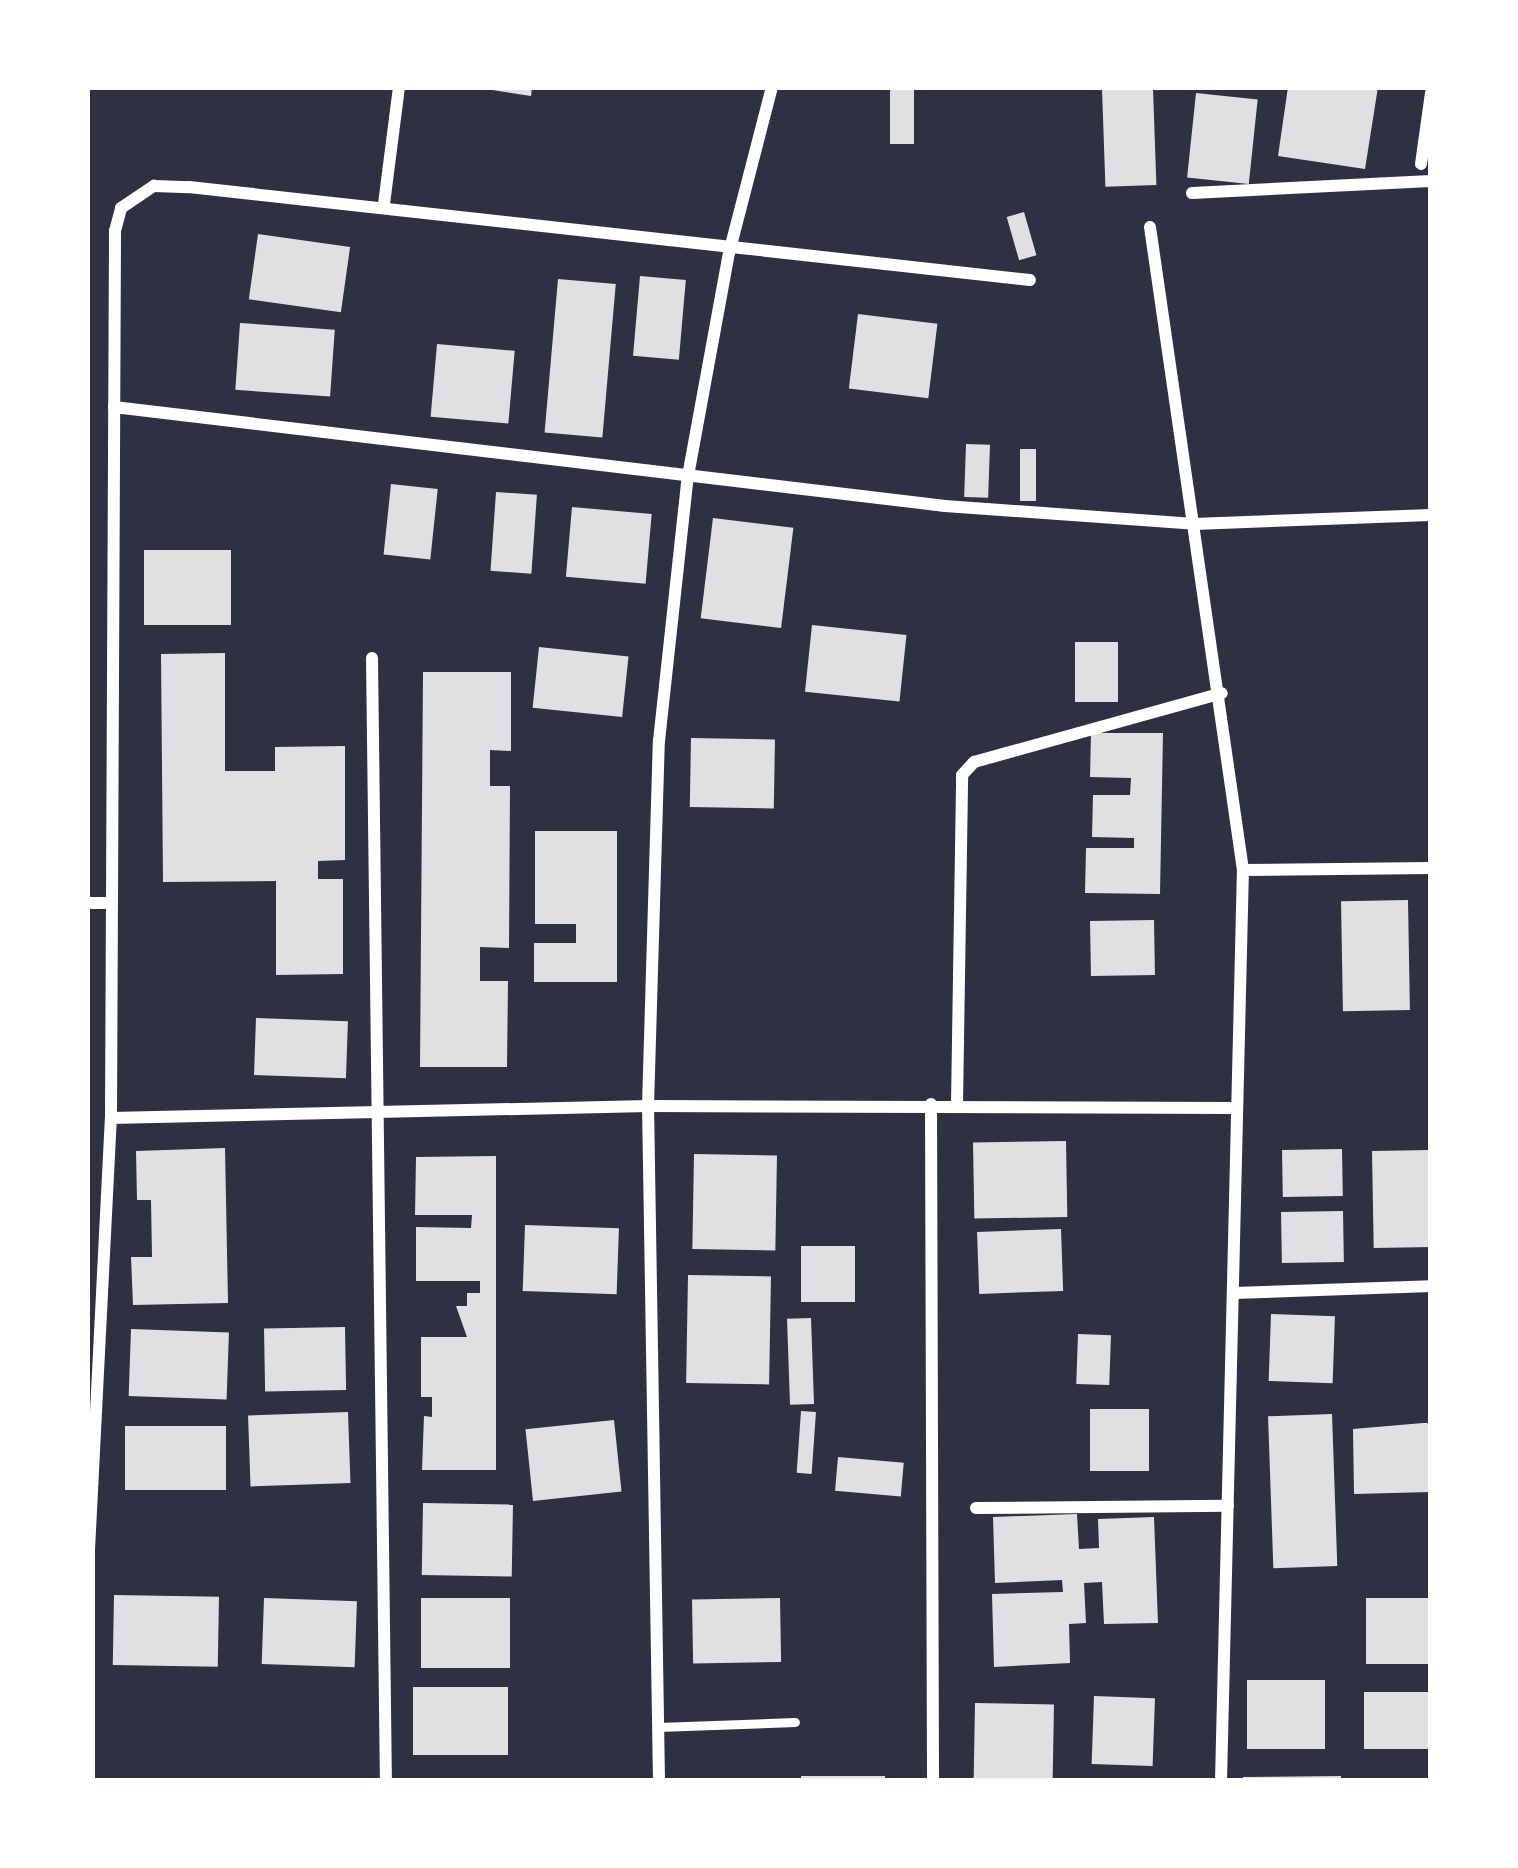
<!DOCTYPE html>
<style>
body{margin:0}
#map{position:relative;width:1518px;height:1868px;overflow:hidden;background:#2d3142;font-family:Mulish,sans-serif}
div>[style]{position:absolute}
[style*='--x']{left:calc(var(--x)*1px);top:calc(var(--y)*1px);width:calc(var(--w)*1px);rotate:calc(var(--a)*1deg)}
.building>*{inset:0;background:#e0e0e3;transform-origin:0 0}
.service>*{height:9px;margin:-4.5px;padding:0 4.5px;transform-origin:4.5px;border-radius:4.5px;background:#fff}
.minor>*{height:12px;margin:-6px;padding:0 6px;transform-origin:6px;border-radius:6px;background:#fff}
span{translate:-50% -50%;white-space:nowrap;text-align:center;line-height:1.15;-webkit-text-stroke:9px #fff;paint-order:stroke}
.frame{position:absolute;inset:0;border:90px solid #fff;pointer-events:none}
</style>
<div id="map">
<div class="building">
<div style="clip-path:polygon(473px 87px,532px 87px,531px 96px)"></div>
<div style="left:890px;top:87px;width:24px;height:57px"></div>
<div style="clip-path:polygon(1288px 87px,1378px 87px,1365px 169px,1278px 156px)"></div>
<div style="left:1153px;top:88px;width:97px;height:51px;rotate:88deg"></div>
<div style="left:1196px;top:93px;width:62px;height:85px;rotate:6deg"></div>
<div style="left:1024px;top:212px;width:45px;height:18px;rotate:74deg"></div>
<div style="left:258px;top:234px;width:93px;height:66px;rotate:8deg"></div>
<div style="left:640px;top:276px;width:46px;height:80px;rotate:5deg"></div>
<div style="left:558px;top:279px;width:58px;height:154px;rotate:5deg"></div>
<div style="left:858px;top:314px;width:80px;height:75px;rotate:7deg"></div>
<div style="left:240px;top:323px;width:95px;height:67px;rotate:4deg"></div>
<div style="left:437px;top:344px;width:78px;height:73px;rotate:5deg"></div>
<div style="left:966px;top:444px;width:24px;height:53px;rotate:2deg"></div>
<div style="left:1020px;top:449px;width:16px;height:52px"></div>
<div style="left:391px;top:484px;width:47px;height:71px;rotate:6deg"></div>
<div style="left:496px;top:492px;width:41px;height:79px;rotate:4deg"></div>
<div style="left:572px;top:507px;width:80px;height:70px;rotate:5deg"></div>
<div style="left:713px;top:518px;width:81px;height:101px;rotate:7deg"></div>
<div style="left:144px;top:550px;width:87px;height:75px"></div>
<div style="left:812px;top:625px;width:95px;height:67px;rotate:6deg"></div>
<div style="left:1075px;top:642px;width:43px;height:60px"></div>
<div style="left:539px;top:647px;width:90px;height:61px;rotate:6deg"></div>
<div style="clip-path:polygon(225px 653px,225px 771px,275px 771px,275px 747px,345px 746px,345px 860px,318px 861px,318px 879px,343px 879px,343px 974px,276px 975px,276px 881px,163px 882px,161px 654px)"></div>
<div style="clip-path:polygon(423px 672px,511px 672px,511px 751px,490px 750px,490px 786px,510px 786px,509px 948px,480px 947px,480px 981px,508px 981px,507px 1067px,420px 1067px)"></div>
<div style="clip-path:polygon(1091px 733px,1163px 733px,1160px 894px,1085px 893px,1086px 848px,1134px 848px,1134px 838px,1092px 837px,1093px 795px,1130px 795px,1131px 778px,1090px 777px)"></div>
<div style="left:691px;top:738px;width:84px;height:69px;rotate:1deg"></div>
<div style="clip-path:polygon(535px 831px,617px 831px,617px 982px,534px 982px,534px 943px,576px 943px,576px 924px,535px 924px)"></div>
<div style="left:1408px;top:900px;width:110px;height:67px;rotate:89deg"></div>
<div style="left:1154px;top:920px;width:55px;height:64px;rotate:89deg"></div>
<div style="left:256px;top:1018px;width:92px;height:57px;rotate:2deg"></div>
<div style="left:1066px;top:1141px;width:76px;height:93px;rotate:89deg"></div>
<div style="clip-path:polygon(225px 1148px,228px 1303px,133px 1305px,131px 1257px,152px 1257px,151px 1200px,137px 1200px,136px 1151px)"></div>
<div style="left:1342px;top:1149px;width:47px;height:60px;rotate:89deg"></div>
<div style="left:1430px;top:1150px;width:97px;height:58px;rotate:89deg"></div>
<div style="left:694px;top:1154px;width:83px;height:95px;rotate:1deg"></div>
<div style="clip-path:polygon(496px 1156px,496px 1470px,422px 1470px,424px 1416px,432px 1417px,432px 1397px,421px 1397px,421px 1337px,467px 1337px,456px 1306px,467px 1306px,467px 1293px,480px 1293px,480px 1281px,416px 1281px,416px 1227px,471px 1228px,472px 1215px,415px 1215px,416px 1157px)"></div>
<div style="left:1343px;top:1211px;width:51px;height:62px;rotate:89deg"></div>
<div style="left:525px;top:1225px;width:94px;height:66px;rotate:2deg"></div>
<div style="left:1061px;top:1229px;width:62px;height:84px;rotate:88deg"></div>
<div style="left:801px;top:1246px;width:54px;height:56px"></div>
<div style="left:688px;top:1275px;width:83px;height:108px;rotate:1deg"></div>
<div style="left:1271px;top:1314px;width:64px;height:67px;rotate:2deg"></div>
<div style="left:811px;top:1318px;width:86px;height:24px;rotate:88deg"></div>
<div style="left:345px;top:1327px;width:63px;height:81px;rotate:89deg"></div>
<div style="left:131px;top:1329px;width:98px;height:67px;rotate:2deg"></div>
<div style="left:1078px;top:1334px;width:33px;height:50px;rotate:2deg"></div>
<div style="left:1149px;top:1409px;width:62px;height:59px;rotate:90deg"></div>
<div style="left:801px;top:1411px;width:15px;height:62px;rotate:4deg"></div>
<div style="left:348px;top:1412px;width:71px;height:100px;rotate:88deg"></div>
<div style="left:1332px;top:1414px;width:152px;height:64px;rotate:88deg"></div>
<div style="left:614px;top:1420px;width:72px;height:89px;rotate:84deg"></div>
<div style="clip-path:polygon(1423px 1423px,1431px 1423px,1431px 1492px,1354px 1494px,1353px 1429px)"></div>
<div style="left:125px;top:1426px;width:101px;height:64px"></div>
<div style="left:838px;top:1457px;width:66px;height:34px;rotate:5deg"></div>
<div style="left:423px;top:1503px;width:90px;height:72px;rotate:1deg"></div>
<div style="clip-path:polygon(1077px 1514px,1079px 1549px,1099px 1548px,1098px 1519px,1154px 1517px,1158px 1623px,1104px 1624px,1102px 1582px,1084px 1583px,1086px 1623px,1069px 1624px,1070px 1663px,994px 1667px,992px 1594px,1063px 1592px,1062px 1580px,995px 1583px,993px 1517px)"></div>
<div style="left:114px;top:1595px;width:105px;height:70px;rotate:1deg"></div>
<div style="left:264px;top:1598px;width:93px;height:66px;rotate:2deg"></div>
<div style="left:510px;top:1598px;width:70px;height:89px;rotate:90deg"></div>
<div style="left:780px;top:1598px;width:64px;height:88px;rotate:89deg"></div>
<div style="left:1431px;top:1598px;width:66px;height:65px;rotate:90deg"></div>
<div style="left:1247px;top:1680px;width:78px;height:69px"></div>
<div style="left:413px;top:1687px;width:95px;height:68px"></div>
<div style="left:1431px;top:1692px;width:57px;height:67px;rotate:90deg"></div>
<div style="left:1094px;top:1696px;width:61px;height:68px;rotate:2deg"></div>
<div style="left:975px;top:1703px;width:79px;height:78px;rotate:1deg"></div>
<div style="left:801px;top:1776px;width:84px;height:5px"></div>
<div style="clip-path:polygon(1341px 1776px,1341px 1781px,1243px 1781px,1243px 1777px)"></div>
</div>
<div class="service">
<div style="--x:658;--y:1727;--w:137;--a:-2.1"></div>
</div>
<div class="minor">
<div style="--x:1421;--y:164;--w:72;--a:-82"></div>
<div style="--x:1192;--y:193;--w:239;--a:-2.9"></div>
<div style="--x:384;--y:204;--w:118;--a:-82.7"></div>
<div style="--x:1150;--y:227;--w:650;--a:81.77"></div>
<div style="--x:114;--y:407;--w:837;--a:6.79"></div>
<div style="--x:945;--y:506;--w:250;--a:4.1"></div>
<div style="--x:1194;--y:524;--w:237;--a:-2.2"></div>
<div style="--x:372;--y:658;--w:1123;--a:89.29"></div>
<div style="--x:87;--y:903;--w:22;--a:0"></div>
<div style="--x:931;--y:1104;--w:677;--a:89.83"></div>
<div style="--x:957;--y:1104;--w:329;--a:-89.1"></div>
<div style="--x:962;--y:775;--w:18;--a:-47"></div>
<div style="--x:974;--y:762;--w:257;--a:-15.5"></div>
<div style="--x:111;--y:1118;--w:537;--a:-1.28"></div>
<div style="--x:648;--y:1106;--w:587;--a:0.2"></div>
<div style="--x:1234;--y:1293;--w:197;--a:-2"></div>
<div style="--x:976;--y:1508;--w:252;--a:-0.5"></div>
<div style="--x:89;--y:1781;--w:231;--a:-90"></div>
<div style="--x:89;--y:1550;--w:433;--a:-87.1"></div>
<div style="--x:111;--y:1118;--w:887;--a:-89.74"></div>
<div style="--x:115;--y:231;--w:24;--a:-75"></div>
<div style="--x:121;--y:208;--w:40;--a:-34"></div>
<div style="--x:154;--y:186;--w:35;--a:2"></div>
<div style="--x:189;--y:187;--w:846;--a:6.31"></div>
<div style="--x:659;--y:1781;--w:675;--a:-90.93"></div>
<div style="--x:648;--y:1106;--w:365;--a:-88.3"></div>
<div style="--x:659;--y:741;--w:267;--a:-83.8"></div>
<div style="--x:688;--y:476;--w:227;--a:-79.6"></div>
<div style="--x:729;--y:253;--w:171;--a:-75.5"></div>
<div style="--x:1221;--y:1781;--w:911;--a:-88.62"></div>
<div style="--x:1243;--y:870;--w:188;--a:-0.6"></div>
</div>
<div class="frame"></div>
</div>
